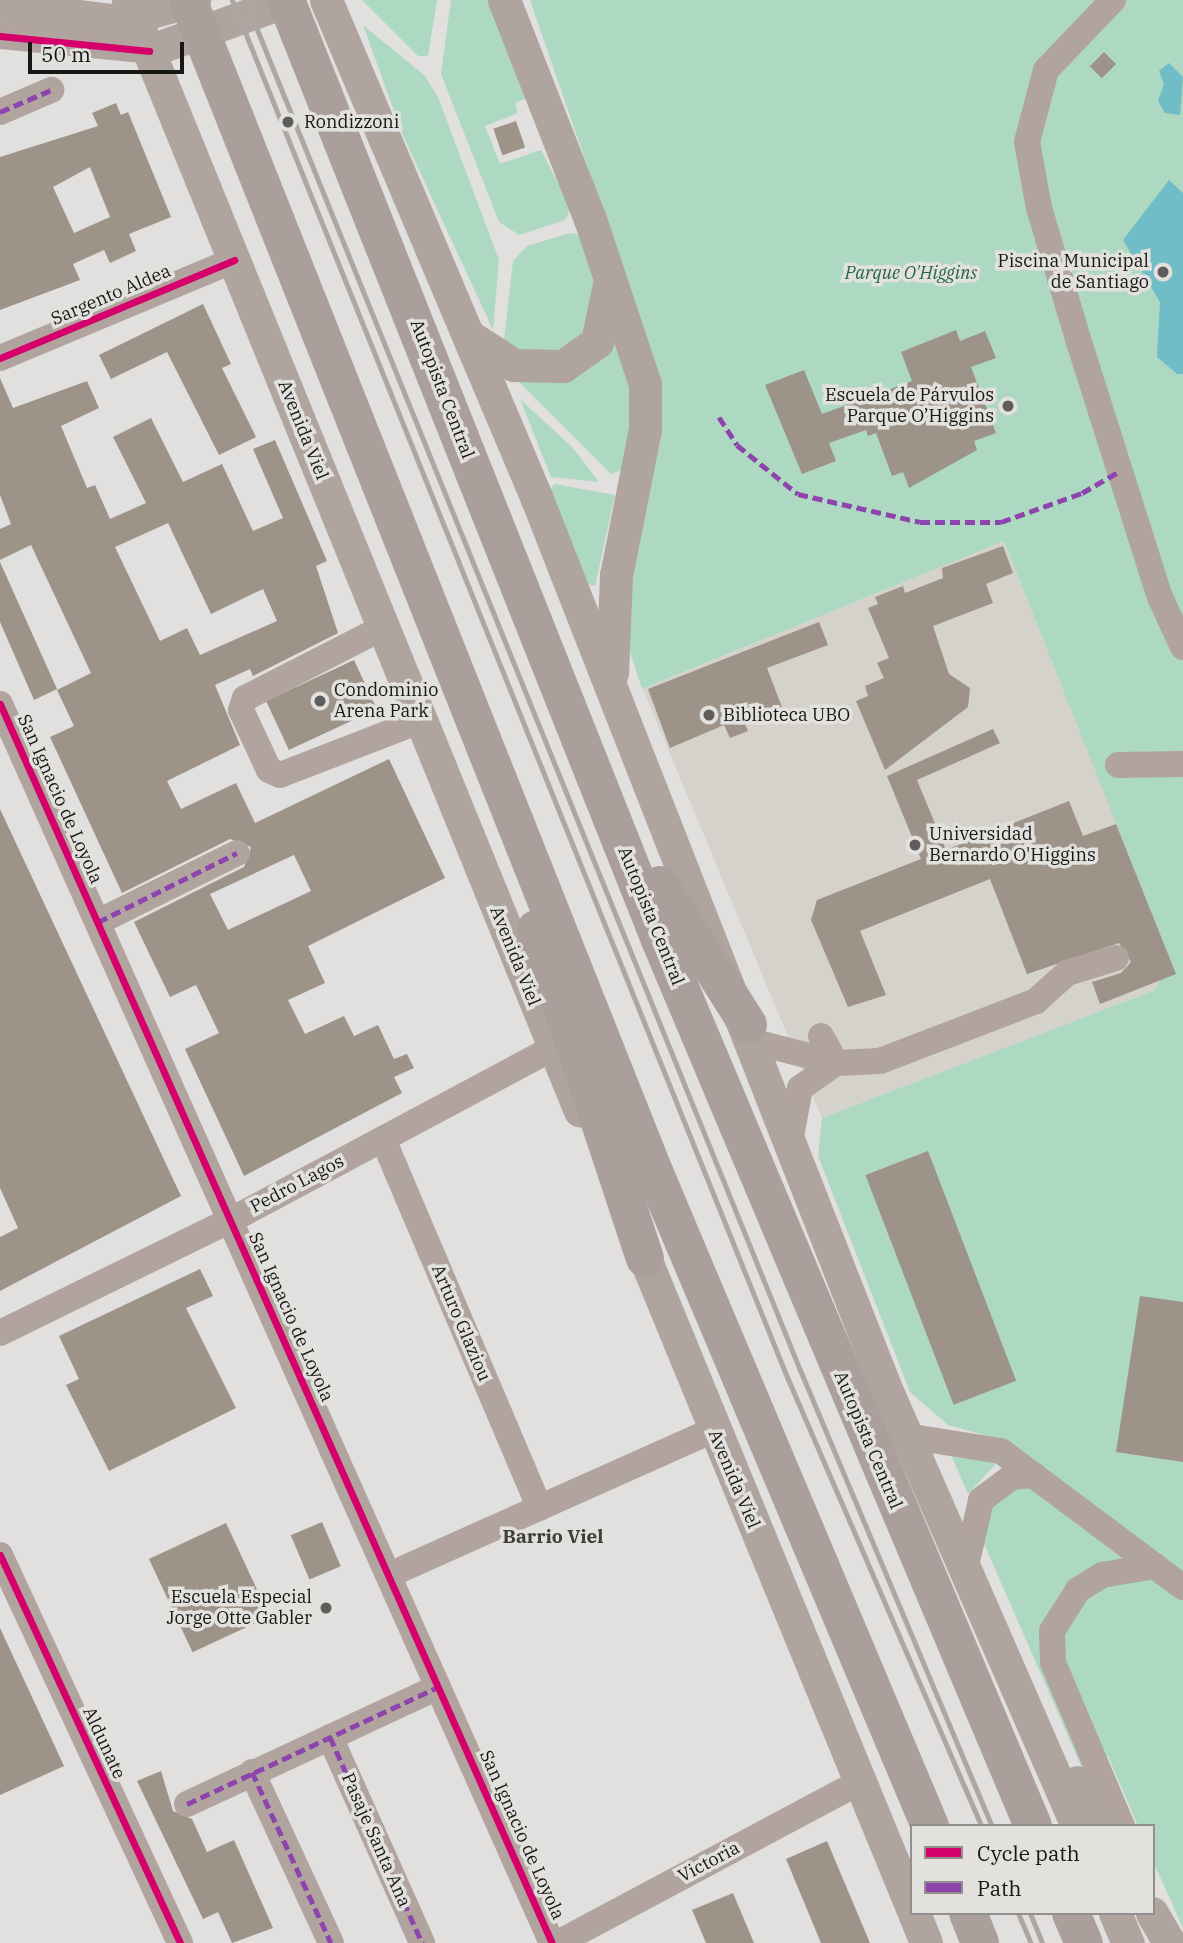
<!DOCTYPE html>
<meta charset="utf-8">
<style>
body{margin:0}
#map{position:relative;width:1183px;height:1943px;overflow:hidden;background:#e1e0df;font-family:"IBM Plex Serif",serif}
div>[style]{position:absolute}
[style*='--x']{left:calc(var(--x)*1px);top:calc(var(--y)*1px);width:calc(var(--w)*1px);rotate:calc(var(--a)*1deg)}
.built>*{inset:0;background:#d5d1cb}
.green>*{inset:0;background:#add8c2}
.water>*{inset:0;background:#70bdc8}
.building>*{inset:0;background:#9e9388;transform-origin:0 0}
.minor>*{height:26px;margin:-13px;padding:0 13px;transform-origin:13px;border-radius:13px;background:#b1a49e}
.major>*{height:33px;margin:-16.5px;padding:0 16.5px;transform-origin:16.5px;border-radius:16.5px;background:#b0a49f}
.highway>*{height:38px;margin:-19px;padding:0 19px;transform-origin:19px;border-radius:19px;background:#ab9f9b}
.rail>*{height:5px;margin:-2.5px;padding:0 2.5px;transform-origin:2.5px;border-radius:2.5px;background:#aea6a3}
.quiet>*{height:5px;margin-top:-2.5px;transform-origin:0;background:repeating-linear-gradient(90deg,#8e44ad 0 10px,transparent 0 15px)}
.cycleway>*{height:7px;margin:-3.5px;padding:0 3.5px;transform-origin:3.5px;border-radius:3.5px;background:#d6006c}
.dots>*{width:19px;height:19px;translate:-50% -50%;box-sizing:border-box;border:4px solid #e2e1de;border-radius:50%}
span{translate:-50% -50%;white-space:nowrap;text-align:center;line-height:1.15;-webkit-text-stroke:7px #e2e1de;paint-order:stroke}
.poi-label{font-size:18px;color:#171716}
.left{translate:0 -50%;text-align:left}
.right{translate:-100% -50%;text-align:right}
.park-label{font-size:18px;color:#266449;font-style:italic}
.street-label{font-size:18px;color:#171716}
.neighbourhood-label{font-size:19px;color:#3d3c39;font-weight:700}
.legend{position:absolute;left:910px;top:1824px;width:245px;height:91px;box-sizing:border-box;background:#e2e1de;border:2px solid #91908e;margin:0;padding:9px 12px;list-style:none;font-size:21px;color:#171716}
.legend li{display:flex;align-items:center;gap:14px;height:35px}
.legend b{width:35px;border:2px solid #91908e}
.scale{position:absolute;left:28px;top:42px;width:156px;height:32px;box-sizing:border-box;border:4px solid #171716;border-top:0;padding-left:9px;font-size:21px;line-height:24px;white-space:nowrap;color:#171716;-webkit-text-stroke:5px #e2e1de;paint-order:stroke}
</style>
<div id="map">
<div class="built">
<div style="clip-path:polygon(1004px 541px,1170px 960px,1155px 990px,822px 1118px,643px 689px)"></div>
</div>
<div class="green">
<div style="clip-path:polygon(362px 0,437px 0,428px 56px,418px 56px)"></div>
<div style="clip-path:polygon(451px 0,492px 0,527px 98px,515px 103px,518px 113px,485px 126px,500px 164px,541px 150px,571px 208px,565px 220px,519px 235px,499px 222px,441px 74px)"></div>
<div style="clip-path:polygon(530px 0,1183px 0,1183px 1928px,1153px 1861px,1153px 1826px,1138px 1826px,1108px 1756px,1081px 1766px,982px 1539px,990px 1499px,1040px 1479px,1047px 1469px,1010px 1442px,948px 1425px,910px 1392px,818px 1156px,822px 1118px,1155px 990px,1170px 960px,1004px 541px,642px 689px,629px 649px,628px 585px,646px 336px)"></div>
<div style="clip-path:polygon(363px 25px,424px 75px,438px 97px,499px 260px,493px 330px,402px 133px)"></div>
<div style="clip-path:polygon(570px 233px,581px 235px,597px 281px,591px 336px,534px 360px,504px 340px,513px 261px,527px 246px)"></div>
<div style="clip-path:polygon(622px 341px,632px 402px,625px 469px,611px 474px,513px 376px)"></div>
<div style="clip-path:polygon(520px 399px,572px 447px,599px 482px,551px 477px)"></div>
<div style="clip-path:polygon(555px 484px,615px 495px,595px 586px,588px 584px,550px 489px)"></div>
<div style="clip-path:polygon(951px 1455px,994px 1462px,995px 1465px,968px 1494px)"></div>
</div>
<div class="water">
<div style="clip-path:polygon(1169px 63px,1183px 77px,1180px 115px,1165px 113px,1158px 101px,1164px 84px,1159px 71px)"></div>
<div style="clip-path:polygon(1169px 180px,1183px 193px,1183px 374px,1177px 374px,1157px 357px,1160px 302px,1123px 240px)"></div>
</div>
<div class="building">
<div style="left:1104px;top:52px;width:17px;height:20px;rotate:45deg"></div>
<div style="clip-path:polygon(evenodd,116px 103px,121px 115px,128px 112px,171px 217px,129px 234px,136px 251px,110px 263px,104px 250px,73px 264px,80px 280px,0 310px,0 157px,98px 126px,92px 113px,116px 103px,90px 167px,110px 217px,74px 233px,53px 187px,90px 167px)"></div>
<div style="left:516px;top:121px;width:28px;height:24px;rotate:71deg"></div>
<div style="clip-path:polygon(203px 304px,231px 364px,222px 368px,256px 437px,219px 455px,167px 352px,111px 379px,99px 355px)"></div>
<div style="clip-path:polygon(956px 330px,960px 341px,985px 331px,996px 358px,971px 367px,996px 433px,974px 441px,977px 450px,909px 488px,903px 472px,892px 476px,876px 433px,868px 436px,866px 430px,829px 443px,836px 461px,802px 474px,765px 385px,804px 370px,822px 414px,912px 381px,901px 352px)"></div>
<div style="clip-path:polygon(evenodd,0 378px,13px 408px,87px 381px,99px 408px,61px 426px,87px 488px,95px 485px,110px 519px,146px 503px,113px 437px,151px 418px,183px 482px,222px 464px,253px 531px,283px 518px,253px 449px,275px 440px,327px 561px,316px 566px,338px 633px,253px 676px,250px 669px,215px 685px,240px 745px,167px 781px,181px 809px,236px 783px,255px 823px,389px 759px,445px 878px,308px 946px,325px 983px,288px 1000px,305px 1034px,344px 1016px,354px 1036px,378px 1025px,394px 1059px,407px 1054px,414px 1068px,394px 1077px,402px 1093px,244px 1176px,185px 1049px,219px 1033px,196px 985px,170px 997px,134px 922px,244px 867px,251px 847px,230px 839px,122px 893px,50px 737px,74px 726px,57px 690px,91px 673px,31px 545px,0 560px,0 529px,11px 524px,0 495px,0 378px,168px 523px,211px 614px,263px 589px,277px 621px,200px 655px,187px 628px,160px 641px,115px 547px,168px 523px,0 378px,294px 855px,311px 891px,228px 930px,210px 894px,294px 855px)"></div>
<div style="clip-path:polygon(1003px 546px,1013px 573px,986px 584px,993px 603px,933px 626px,949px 674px,970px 688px,968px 707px,885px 770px,856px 701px,868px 696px,865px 686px,884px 678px,877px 663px,889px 658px,868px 608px,878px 604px,875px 597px,903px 586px,905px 593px,943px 578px,942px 568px)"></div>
<div style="clip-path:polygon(0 562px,57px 689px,34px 700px,0 622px)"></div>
<div style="clip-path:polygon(819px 622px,828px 645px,767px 668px,782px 707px,744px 722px,748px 731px,730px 738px,724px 725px,670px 748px,648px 689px)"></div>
<div style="left:354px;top:660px;width:54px;height:97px;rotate:65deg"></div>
<div style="clip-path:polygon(993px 729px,1000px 743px,917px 780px,946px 850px,1069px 801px,1083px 836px,1116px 824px,1176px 974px,1100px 1004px,1092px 982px,1121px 973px,1131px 962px,1119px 943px,1027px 974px,990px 879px,860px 931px,886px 995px,848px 1007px,811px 920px,817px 900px,921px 859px,887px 776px)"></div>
<div style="clip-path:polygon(0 809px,181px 1196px,0 1291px,0 1237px,18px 1228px,0 1188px)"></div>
<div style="left:928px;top:1151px;width:246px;height:67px;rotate:69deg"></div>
<div style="clip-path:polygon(200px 1269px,213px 1296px,186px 1308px,236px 1408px,109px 1471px,66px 1385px,79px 1379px,59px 1336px)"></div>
<div style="clip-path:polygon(1140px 1296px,1183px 1302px,1183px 1462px,1116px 1452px)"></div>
<div style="left:322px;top:1522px;width:48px;height:34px;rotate:67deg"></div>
<div style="left:226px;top:1523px;width:103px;height:85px;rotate:65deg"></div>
<div style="clip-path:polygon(0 1628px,64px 1766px,0 1795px)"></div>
<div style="clip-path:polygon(161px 1771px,173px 1811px,192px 1819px,207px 1852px,234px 1840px,273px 1928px,232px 1943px,218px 1912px,203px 1919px,137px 1781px)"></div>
<div style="clip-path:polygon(827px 1841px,870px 1943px,821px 1943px,786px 1859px)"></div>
<div style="clip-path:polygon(733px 1893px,754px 1943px,706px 1943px,692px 1910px)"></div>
</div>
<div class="minor">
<div style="--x:1113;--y:0;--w:97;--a:133.7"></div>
<div style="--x:1046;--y:70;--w:74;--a:104.8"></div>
<div style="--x:1027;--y:142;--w:67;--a:79.7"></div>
<div style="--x:1039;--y:208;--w:137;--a:73.4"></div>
<div style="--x:1078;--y:339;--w:271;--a:72.4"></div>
<div style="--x:1160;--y:597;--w:55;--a:65.3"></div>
<div style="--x:0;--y:36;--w:150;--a:5.7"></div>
<div style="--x:0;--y:112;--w:56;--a:-23.3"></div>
<div style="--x:0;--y:358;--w:254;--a:-22.7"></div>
<div style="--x:384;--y:627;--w:156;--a:152.9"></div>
<div style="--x:245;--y:698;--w:13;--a:108"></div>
<div style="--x:241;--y:710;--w:66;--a:65"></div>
<div style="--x:269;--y:770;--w:12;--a:24"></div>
<div style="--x:280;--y:775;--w:152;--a:-21.2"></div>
<div style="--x:0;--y:704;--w:1356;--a:65.99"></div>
<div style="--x:1118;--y:765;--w:65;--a:-0.9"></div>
<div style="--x:98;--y:922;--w:155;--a:-26.4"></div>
<div style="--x:821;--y:1036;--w:31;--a:61"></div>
<div style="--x:755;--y:1042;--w:84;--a:14.5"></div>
<div style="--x:836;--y:1063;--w:44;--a:-2.6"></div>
<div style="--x:880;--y:1061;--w:167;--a:-21"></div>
<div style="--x:1036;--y:1001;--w:42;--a:-42.1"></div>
<div style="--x:1067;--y:973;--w:51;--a:-17"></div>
<div style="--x:791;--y:1137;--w:50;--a:-79.6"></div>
<div style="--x:800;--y:1088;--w:44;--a:-34.8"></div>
<div style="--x:383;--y:1139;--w:401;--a:67"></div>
<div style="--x:0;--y:1333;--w:257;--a:-26.1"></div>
<div style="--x:231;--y:1220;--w:365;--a:-28.1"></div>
<div style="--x:906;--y:1436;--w:96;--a:9"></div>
<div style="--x:1001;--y:1451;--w:227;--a:36.8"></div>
<div style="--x:0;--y:1555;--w:428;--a:65.1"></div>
<div style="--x:965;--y:1570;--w:72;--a:-77.1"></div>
<div style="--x:981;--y:1500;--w:38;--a:-37"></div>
<div style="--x:1011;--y:1477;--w:23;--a:-5"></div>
<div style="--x:389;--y:1575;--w:355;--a:-24.1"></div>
<div style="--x:330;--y:1737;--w:226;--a:65.9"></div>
<div style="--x:252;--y:1772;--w:188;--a:65.2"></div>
<div style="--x:187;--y:1804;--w:277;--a:-25"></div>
<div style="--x:1122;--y:1826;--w:177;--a:-112.9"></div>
<div style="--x:1053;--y:1663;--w:32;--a:-92"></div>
<div style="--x:1052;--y:1631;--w:49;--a:-57.6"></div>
<div style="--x:1078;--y:1590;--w:28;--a:-32"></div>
<div style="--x:1102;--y:1575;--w:54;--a:-9.6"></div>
<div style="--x:558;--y:1943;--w:342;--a:-28.1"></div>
</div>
<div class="major">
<div style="--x:128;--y:0;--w:1199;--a:67.86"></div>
<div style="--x:326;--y:0;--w:542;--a:67.08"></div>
<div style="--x:537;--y:499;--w:951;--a:68.59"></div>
<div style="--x:884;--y:1384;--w:482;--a:66.4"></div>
<div style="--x:504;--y:0;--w:235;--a:68.6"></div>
<div style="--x:590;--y:219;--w:174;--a:71.6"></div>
<div style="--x:645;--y:384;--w:45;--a:90"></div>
<div style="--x:645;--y:429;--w:149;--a:101.2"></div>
<div style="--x:616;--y:575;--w:98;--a:92.3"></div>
<div style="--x:0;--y:6;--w:119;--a:7.2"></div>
<div style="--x:118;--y:21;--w:79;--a:-15.4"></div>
<div style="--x:149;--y:51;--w:149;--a:-20"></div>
<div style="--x:472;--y:338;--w:50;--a:32.7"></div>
<div style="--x:514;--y:365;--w:49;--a:1.2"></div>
<div style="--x:563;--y:366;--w:42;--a:-35.2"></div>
<div style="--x:597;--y:342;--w:63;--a:-78.2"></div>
<div style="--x:635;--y:1234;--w:729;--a:67.66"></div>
<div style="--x:1077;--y:1782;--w:51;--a:60.4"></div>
<div style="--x:914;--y:1913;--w:32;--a:68"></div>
<div style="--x:1115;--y:1913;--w:33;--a:67"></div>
<div style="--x:1152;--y:1913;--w:34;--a:60"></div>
</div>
<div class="highway">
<div style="--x:188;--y:0;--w:1263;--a:68.31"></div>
<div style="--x:655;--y:1174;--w:708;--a:67.13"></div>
<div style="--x:286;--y:0;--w:1012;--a:68.3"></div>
<div style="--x:660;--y:940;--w:961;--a:67.17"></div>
<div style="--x:660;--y:885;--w:165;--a:57.8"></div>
<div style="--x:536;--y:929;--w:347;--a:71.7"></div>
<div style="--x:968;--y:1913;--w:32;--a:68"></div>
<div style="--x:1071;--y:1913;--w:33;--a:67"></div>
</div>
<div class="rail">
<div style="--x:232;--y:0;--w:1485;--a:68.05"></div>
<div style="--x:787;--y:1377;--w:489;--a:66.6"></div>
<div style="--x:245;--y:0;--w:1478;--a:67.95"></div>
<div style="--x:800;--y:1370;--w:495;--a:67.2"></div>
<div style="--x:1018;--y:1913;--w:33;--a:67"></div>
<div style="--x:1030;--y:1913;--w:32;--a:68"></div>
</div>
<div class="quiet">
<div style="--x:0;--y:112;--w:56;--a:-23.3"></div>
<div style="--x:719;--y:417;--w:33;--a:57"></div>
<div style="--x:737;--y:445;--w:78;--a:38.8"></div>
<div style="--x:798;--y:494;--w:125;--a:12.9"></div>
<div style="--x:920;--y:522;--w:81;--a:0"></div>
<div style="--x:1001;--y:522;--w:86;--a:-19.7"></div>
<div style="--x:1082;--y:493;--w:44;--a:-30.1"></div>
<div style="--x:98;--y:922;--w:155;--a:-26.4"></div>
<div style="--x:330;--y:1737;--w:226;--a:65.9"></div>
<div style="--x:252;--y:1772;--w:188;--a:65.2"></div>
<div style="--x:187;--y:1804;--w:277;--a:-25"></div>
</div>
<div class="cycleway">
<div style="--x:0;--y:36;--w:150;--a:5.7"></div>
<div style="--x:0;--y:358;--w:254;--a:-22.7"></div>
<div style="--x:0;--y:704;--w:1356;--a:65.99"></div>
<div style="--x:0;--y:1555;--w:428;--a:65.1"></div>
</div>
<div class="dots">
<div style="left:288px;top:122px;background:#5e5d5c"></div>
<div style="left:1163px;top:272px;background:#5e5d5c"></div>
<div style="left:1008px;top:406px;background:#5e5d5c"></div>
<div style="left:320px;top:701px;background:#5e5d5c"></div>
<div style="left:709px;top:715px;background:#5e5d5c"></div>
<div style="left:915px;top:845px;background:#5e5d5c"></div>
<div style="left:326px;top:1608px;background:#5e5d5c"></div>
</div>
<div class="poi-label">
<span class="left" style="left:304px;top:122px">Rondizzoni</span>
<span class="right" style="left:1149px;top:272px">Piscina Municipal<br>de Santiago</span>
<span class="right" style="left:994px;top:406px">Escuela de Párvulos<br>Parque O’Higgins</span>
<span class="left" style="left:334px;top:701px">Condominio<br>Arena Park</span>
<span class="left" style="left:723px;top:715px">Biblioteca UBO</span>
<span class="left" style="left:929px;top:845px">Universidad<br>Bernardo O'Higgins</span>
<span class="right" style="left:312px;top:1608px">Escuela Especial<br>Jorge Otte Gabler</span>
</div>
<div class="park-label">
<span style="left:911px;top:273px">Parque O'Higgins</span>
</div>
<div class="street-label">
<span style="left:111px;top:295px;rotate:-23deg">Sargento Aldea</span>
<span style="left:442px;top:389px;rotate:69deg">Autopista Central</span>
<span style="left:303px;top:430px;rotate:68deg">Avenida Viel</span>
<span style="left:60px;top:799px;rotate:66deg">San Ignacio de Loyola</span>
<span style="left:651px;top:916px;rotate:68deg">Autopista Central</span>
<span style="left:515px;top:956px;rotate:68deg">Avenida Viel</span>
<span style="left:297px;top:1184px;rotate:-28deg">Pedro Lagos</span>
<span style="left:291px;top:1317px;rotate:66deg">San Ignacio de Loyola</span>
<span style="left:461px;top:1323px;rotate:67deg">Arturo Glaziou</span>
<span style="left:868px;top:1440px;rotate:67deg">Autopista Central</span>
<span style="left:734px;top:1479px;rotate:67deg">Avenida Viel</span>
<span style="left:104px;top:1743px;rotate:65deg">Aldunate</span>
<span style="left:522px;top:1835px;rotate:66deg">San Ignacio de Loyola</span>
<span style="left:376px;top:1840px;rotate:66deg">Pasaje Santa Ana</span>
<span style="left:709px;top:1862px;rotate:-28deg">Victoria</span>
</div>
<div class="neighbourhood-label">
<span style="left:553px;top:1537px">Barrio Viel</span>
</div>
<ul class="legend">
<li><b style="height:9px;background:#d6006c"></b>Cycle path</li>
<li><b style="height:9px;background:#8e44ad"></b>Path</li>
</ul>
<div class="scale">50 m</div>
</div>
